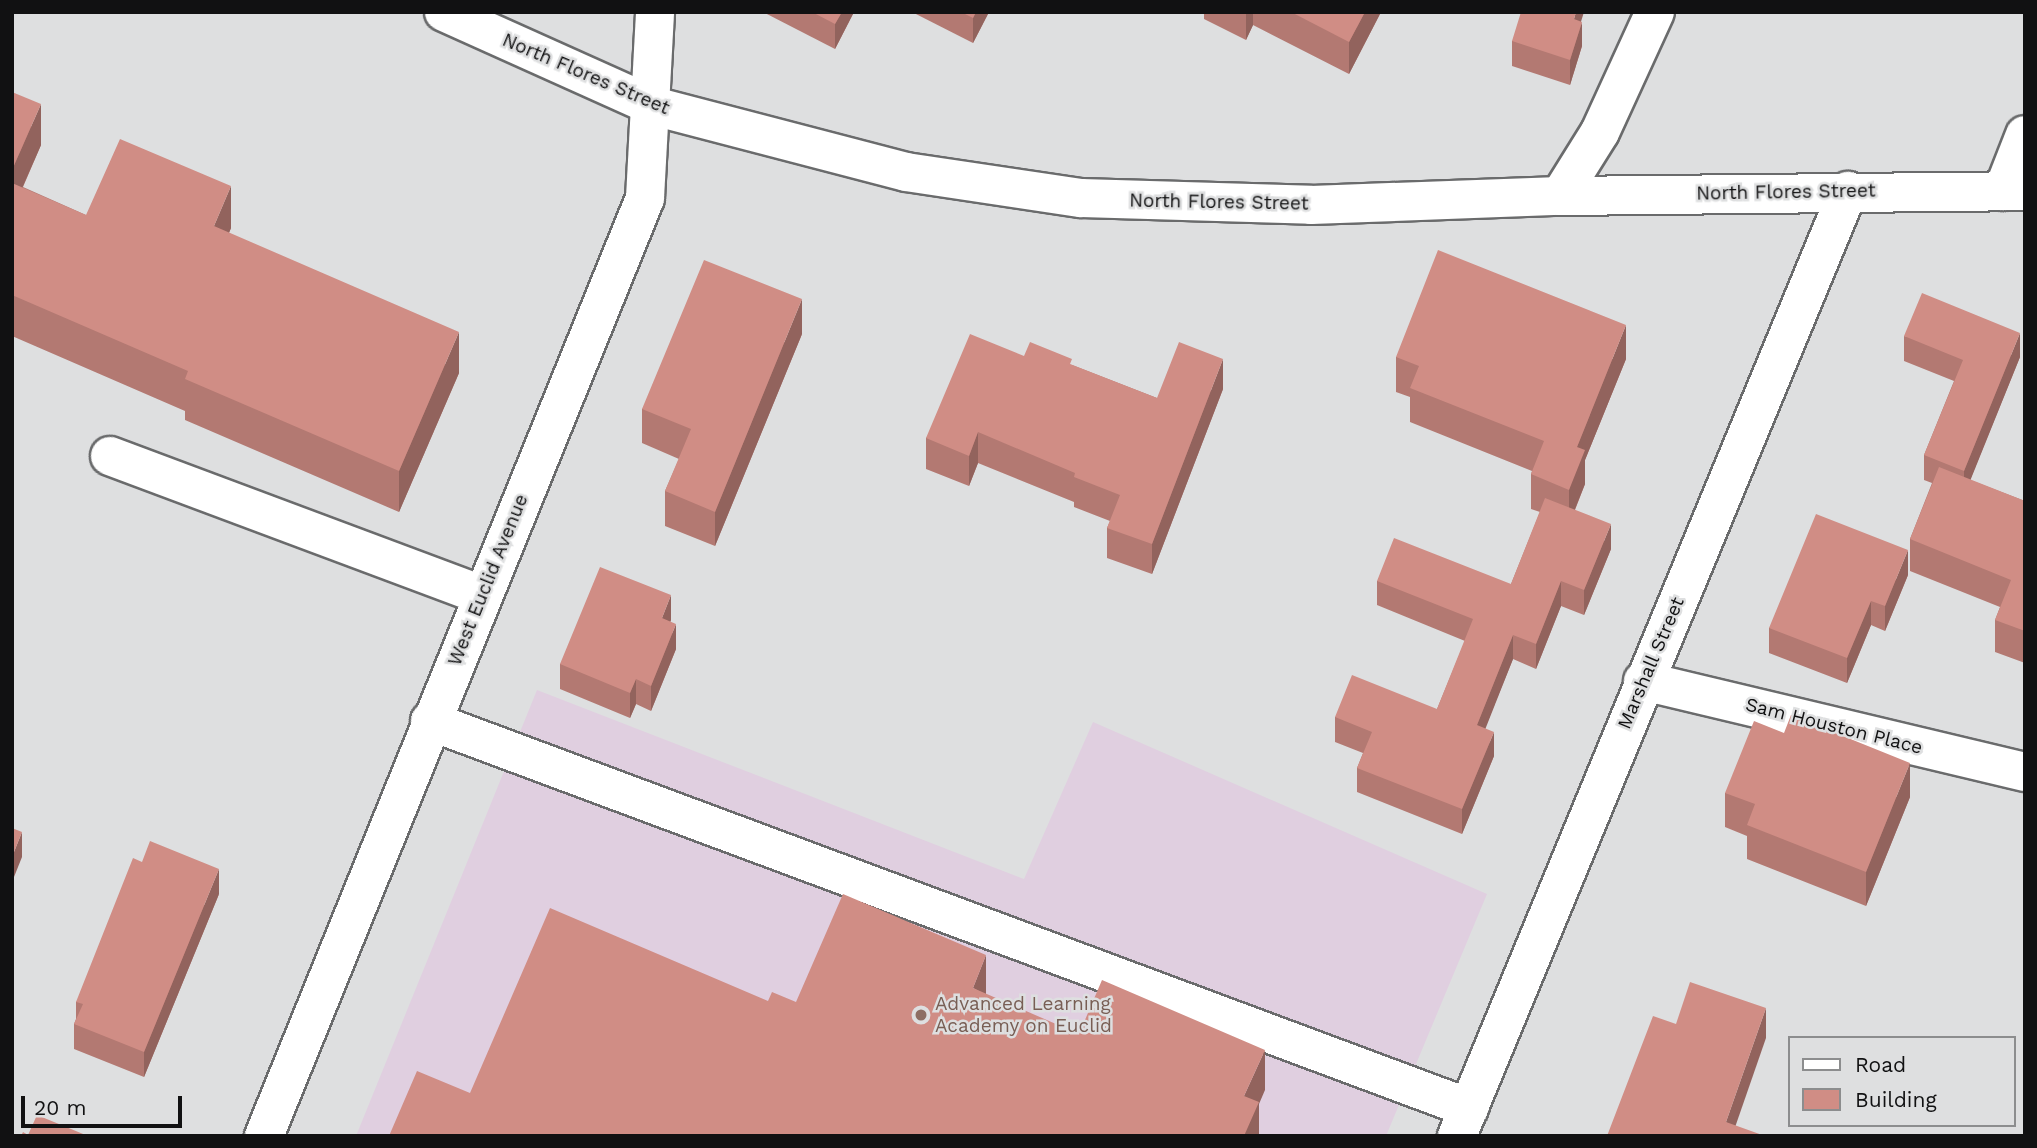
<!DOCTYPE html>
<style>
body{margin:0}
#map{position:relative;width:2037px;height:1148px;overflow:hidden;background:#dedfe0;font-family:"Work Sans",sans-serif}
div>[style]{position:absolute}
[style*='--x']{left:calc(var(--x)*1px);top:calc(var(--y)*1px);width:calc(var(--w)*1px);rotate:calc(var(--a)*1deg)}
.education>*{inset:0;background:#e0cfe0}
.roads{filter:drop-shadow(2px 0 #6a6b6c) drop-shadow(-2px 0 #6a6b6c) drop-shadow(0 2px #6a6b6c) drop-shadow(0 -2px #6a6b6c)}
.minor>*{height:38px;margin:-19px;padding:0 19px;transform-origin:19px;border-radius:19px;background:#fff}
.major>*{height:38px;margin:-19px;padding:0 19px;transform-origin:19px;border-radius:19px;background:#fff}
.wall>*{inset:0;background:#b37972}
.shaded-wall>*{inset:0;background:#92635d}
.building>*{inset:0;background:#d08d85}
.dots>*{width:19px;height:19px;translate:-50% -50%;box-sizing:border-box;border:4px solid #dedfe0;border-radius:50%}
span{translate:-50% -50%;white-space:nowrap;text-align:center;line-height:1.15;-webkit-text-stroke:5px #dedfe0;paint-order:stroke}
.street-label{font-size:19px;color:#111112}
.education-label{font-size:19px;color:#785e54}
.left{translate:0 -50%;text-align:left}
.frame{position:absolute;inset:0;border:14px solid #111112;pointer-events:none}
.legend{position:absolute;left:1788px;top:1036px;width:228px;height:91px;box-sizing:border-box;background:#dedfe0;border:2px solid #8c8d8e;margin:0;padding:9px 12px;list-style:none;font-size:21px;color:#111112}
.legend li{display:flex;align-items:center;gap:14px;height:35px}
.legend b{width:35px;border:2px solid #8c8d8e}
.scale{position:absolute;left:21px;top:1096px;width:161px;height:32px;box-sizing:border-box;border:4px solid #111112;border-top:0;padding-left:9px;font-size:21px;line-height:24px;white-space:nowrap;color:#111112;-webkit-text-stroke:5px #dedfe0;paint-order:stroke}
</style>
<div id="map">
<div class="education">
<div style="clip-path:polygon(537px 690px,1024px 879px,1093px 722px,1487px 894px,1386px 1136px,356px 1136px)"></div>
</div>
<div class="roads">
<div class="minor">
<div style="--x:2003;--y:191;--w:60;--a:-68.6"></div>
<div style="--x:1560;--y:196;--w:75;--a:-58"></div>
<div style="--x:1600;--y:132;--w:132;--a:-65.4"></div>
<div style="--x:110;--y:456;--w:396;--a:20.5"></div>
<div style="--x:1643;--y:681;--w:393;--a:13.4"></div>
<div style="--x:430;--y:721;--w:1109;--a:20.43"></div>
<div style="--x:264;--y:1136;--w:1012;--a:-67.89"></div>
<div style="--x:645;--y:198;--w:186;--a:-86.9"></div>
<div style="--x:1457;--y:1136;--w:1023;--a:-67.52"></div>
</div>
<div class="major">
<div style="--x:444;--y:12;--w:229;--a:24.2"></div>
<div style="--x:653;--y:106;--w:261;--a:14.6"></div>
<div style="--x:906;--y:172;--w:177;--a:8.5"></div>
<div style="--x:1081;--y:198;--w:230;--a:1.7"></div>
<div style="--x:1311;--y:205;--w:249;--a:-2.1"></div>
<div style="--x:1560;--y:196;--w:465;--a:-0.6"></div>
</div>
</div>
<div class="wall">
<div style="clip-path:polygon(763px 12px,854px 12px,835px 49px)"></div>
<div style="clip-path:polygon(912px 12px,989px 12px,973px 43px)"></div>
<div style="clip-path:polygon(1204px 12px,1381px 12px,1349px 74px,1253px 25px,1246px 40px,1204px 19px)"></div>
<div style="clip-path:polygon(1581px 21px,1582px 46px,1570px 85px,1512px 66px,1512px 41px)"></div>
<div style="clip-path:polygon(12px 92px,41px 145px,23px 187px,86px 215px,231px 228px,229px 233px,459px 373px,399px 512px,185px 420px,185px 411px,12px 336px)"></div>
<div style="clip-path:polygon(802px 334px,715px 546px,665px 526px,665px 491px,679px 459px,642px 443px,642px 409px)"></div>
<div style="clip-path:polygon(1904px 336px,2020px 357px,1970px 480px,2025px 501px,2025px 663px,1995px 652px,1995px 620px,2000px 607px,1910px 571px,1910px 539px,1932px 483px,1924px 480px,1924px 455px,1954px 381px,1904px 361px)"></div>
<div style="clip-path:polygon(1024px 356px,1072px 365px,1157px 398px,1223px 389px,1152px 574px,1107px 558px,1107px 528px,1110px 521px,1074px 507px,1074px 502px,978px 463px,969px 486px,926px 469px,926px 438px)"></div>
<div style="clip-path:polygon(1396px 357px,1626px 359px,1585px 460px,1585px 484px,1575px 510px,1611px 549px,1584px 615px,1561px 606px,1536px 669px,1513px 659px,1485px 728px,1494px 756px,1462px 834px,1357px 792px,1357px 768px,1363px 753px,1335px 742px,1335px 717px,1437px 709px,1465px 641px,1377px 605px,1377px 581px,1511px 584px,1540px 512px,1531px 509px,1531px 474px,1532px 471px,1410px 422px,1410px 397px,1396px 392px)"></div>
<div style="clip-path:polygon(1908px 575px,1885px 631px,1871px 625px,1847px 683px,1769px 653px,1769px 628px)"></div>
<div style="clip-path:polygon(671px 620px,670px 622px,676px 649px,651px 711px,636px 704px,630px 718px,560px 689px,560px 664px)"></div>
<div style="clip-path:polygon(1725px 793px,1910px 797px,1866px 906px,1747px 859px,1747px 836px,1725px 827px)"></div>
<div style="clip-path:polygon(219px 894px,144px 1077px,74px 1049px,74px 1024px,76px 1019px,76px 1002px)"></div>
</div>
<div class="shaded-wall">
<div style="clip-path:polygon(842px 12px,854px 12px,835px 49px,835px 24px)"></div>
<div style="clip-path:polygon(976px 12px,989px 12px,973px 43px,973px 18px)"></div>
<div style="clip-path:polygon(1246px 12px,1253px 12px,1253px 25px,1246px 40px)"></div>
<div style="clip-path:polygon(1365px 12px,1381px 12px,1349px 74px,1349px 42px)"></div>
<div style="clip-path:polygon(1576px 12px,1584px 12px,1574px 44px,1574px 19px)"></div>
<div style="clip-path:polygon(1582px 22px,1582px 46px,1570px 85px,1570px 60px)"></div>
<div style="clip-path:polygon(41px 104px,41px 145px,12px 211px,12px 170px)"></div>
<div style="clip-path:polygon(231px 186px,231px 228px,214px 267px,214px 226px)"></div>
<div style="clip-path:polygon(802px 299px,802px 334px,715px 546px,715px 512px)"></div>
<div style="clip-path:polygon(1626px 325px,1626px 359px,1585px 460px,1585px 484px,1569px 524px,1569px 490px,1577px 447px)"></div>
<div style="clip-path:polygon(459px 332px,459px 373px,399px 512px,399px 471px)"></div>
<div style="clip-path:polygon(2020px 333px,2020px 357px,1964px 496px,1964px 471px)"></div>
<div style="clip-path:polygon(1223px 359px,1223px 389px,1152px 574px,1152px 544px)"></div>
<div style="clip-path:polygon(978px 432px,978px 463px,969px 486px,969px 456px)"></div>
<div style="clip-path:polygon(1611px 524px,1611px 549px,1584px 615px,1584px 590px)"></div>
<div style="clip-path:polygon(1908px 550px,1908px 575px,1885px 631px,1885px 606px)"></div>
<div style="clip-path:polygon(1561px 581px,1561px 606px,1536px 669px,1536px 644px)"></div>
<div style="clip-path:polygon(671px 595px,671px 620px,662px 643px,662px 618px)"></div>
<div style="clip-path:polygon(1871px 601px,1871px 625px,1847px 683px,1847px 658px)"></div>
<div style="clip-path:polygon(676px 624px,676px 649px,651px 711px,651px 686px)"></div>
<div style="clip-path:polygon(1513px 635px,1513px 659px,1477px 750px,1477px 725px)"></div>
<div style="clip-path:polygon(636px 679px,636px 704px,630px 718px,630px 693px)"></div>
<div style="clip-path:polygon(1494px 732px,1494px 756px,1462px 834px,1462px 809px)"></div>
<div style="clip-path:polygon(1910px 763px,1910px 797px,1866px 906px,1866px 872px)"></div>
<div style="clip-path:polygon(22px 832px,22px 857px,12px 882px,12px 857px)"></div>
<div style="clip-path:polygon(219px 869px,219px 894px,144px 1077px,144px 1052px)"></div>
<div style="clip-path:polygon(986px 955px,986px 995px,973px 988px)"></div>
<div style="clip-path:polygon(1766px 1008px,1766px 1038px,1732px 1136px,1726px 1122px)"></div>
<div style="clip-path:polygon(1265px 1050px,1265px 1090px,1259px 1104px,1259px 1136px,1244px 1136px,1244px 1096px)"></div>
</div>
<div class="building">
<div style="clip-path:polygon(812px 12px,842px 12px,835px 24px)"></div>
<div style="clip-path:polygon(961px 12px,976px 12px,973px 18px)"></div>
<div style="clip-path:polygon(1291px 12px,1365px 12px,1349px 42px)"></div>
<div style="clip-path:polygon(1521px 12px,1576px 12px,1574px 19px,1582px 22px,1570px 60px,1512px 41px)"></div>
<div style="clip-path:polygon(12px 92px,41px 104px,12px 170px)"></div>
<div style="clip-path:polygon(120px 139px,231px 186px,214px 226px,459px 332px,399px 471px,185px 379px,188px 371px,12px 295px,12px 183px,86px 215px)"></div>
<div style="clip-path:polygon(1438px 250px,1626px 325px,1577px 447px,1585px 450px,1569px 490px,1531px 474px,1544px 441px,1410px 388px,1419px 366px,1396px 357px)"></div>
<div style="clip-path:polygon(704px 260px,802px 299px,715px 512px,665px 491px,691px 429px,642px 409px)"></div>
<div style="clip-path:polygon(1922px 293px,2020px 333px,1964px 471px,1924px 455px,1963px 360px,1904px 336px)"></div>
<div style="clip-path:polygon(970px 334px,1024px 356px,1030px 342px,1072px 359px,1070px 364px,1157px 398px,1179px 342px,1223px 359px,1152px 544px,1107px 528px,1120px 495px,1074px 477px,1075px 473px,978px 432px,969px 456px,926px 438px)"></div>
<div style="clip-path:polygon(1939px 467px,2025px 501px,2025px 631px,1995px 620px,2011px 580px,1910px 539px)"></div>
<div style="clip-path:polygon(1545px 498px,1611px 524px,1584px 590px,1561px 581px,1536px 644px,1513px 635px,1477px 725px,1494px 732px,1462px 809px,1357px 768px,1372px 732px,1335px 717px,1352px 675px,1437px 709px,1473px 619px,1377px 581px,1394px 538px,1511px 584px)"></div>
<div style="clip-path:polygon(1816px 514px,1908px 550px,1885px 606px,1871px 601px,1847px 658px,1769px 628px)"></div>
<div style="clip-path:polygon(600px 567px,671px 595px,662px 618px,676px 624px,651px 686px,636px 679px,630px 693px,560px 664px)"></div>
<div style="clip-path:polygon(1791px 715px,1910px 763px,1866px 872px,1747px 825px,1755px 804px,1725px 793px,1754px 721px,1784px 733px)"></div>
<div style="clip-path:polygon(12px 828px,22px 832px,12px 857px)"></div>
<div style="clip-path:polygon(150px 841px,219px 869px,144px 1052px,74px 1024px,83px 1004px,76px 1002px,133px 858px,142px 862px)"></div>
<div style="clip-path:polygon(843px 894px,986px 955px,973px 988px,1079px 1034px,1102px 980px,1265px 1050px,1244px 1096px,1259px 1102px,1244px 1136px,389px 1136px,417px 1071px,470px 1093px,550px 908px,768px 1001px,772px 992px,796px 1002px)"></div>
<div style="clip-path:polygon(1690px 982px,1766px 1008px,1726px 1122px,1765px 1136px,1607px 1136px,1653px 1016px,1676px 1024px)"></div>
<div style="clip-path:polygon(37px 1115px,88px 1136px,21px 1136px,23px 1132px,28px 1135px)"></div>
</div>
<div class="dots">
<div style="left:921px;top:1015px;background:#8d6e63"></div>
</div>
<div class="street-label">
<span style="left:586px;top:74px;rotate:23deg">North Flores Street</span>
<span style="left:1786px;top:192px;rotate:-1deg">North Flores Street</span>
<span style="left:1219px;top:202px;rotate:1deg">North Flores Street</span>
<span style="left:488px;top:580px;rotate:-68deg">West Euclid Avenue</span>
<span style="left:1651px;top:663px;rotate:-67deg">Marshall Street</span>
<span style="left:1834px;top:726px;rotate:14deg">Sam Houston Place</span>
</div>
<div class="education-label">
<span class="left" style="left:935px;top:1015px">Advanced Learning<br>Academy on Euclid</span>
</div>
<div class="frame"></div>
<ul class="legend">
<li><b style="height:9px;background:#fff"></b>Road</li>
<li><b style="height:19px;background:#d08d85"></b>Building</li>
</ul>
<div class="scale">20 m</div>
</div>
